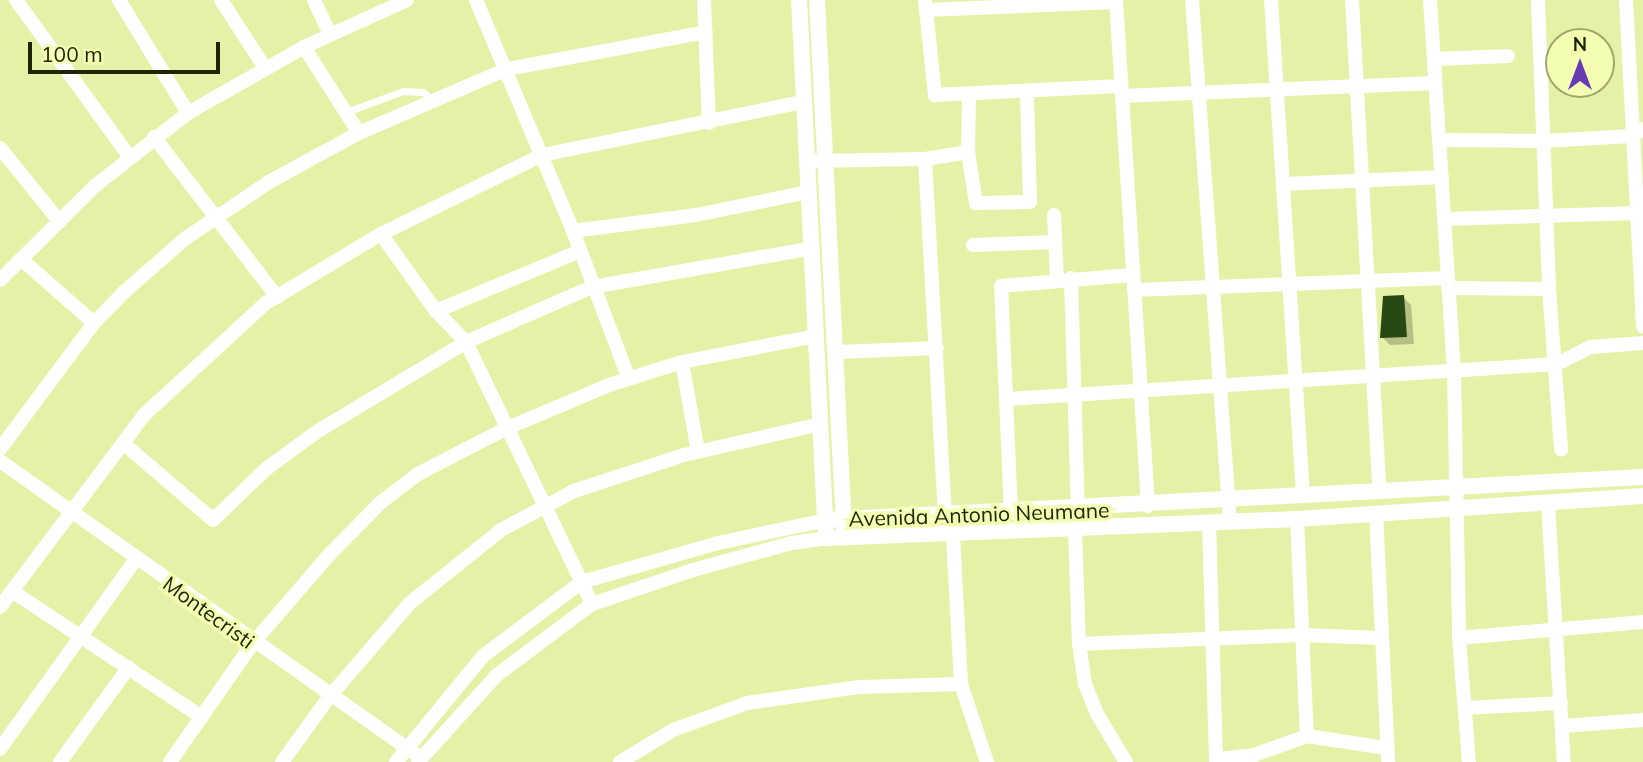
<!DOCTYPE html>
<style>
body{margin:0}
#map{position:relative;width:1643px;height:762px;overflow:hidden;background:#e5f1a6;font-family:Mulish,sans-serif}
div>[style]{position:absolute}
[style*='--x']{left:calc(var(--x)*1px);top:calc(var(--y)*1px);width:calc(var(--w)*1px);rotate:calc(var(--a)*1deg)}
.shadow>*{inset:0;background:#0003}
.building>*{inset:0;background:#294914}
.service>*{height:7px;margin:-3.5px;padding:0 3.5px;transform-origin:3.5px;border-radius:3.5px;background:#fff}
.minor>*{height:14px;margin:-7px;padding:0 7px;transform-origin:7px;border-radius:7px;background:#fff}
.tertiary>*{height:16px;margin:-8px;padding:0 8px;transform-origin:8px;border-radius:8px;background:#fff}
span{translate:-50% -50%;white-space:nowrap;text-align:center;line-height:1.15;-webkit-text-stroke:7px #f3feb3;paint-order:stroke}
.street-label{font-size:21px;color:#212506}
.north{position:absolute;left:1545px;top:28px;width:70px;height:70px;box-sizing:border-box;background:#f3feb3;border:2px solid #9fa76e;border-radius:50%;rotate:0deg;font-size:19px;font-weight:700;line-height:28px;text-align:center;color:#212506}
.north::after{content:'';display:block;margin:auto;width:24px;height:32px;background:#673cb3;clip-path:polygon(50% 0,100% 100%,50% 72%,0 100%)}
.scale{position:absolute;left:28px;top:42px;width:192px;height:32px;box-sizing:border-box;border:4px solid #212506;border-top:0;padding-left:9px;font-size:21px;line-height:24px;white-space:nowrap;color:#212506;-webkit-text-stroke:5px #f3feb3;paint-order:stroke}
</style>
<div id="map">
<div class="shadow">
<div style="clip-path:polygon(1403px 297px,1411px 305px,1414px 344px,1390px 345px,1382px 337px)"></div>
</div>
<div class="building">
<div style="clip-path:polygon(1404px 295px,1407px 337px,1380px 338px,1383px 296px)"></div>
</div>
<div class="service">
<div style="--x:346;--y:112;--w:61;--a:-20.2"></div>
<div style="--x:403;--y:91;--w:20;--a:3"></div>
<div style="--x:423;--y:92;--w:13;--a:39"></div>
</div>
<div class="minor">
<div style="--x:16;--y:0;--w:193;--a:54.1"></div>
<div style="--x:119;--y:0;--w:132;--a:58.6"></div>
<div style="--x:221;--y:0;--w:81;--a:57.1"></div>
<div style="--x:314;--y:0;--w:38;--a:65"></div>
<div style="--x:476;--y:0;--w:251;--a:67.2"></div>
<div style="--x:573;--y:231;--w:158;--a:69.3"></div>
<div style="--x:704;--y:0;--w:123;--a:87.7"></div>
<div style="--x:925;--y:0;--w:96;--a:84"></div>
<div style="--x:935;--y:95;--w:186;--a:-2.8"></div>
<div style="--x:1116;--y:0;--w:507;--a:86.38"></div>
<div style="--x:1192;--y:0;--w:523;--a:85.84"></div>
<div style="--x:1271;--y:0;--w:496;--a:86.3"></div>
<div style="--x:1352;--y:0;--w:491;--a:86.8"></div>
<div style="--x:1430;--y:0;--w:370;--a:86.3"></div>
<div style="--x:1454;--y:369;--w:269;--a:88.9"></div>
<div style="--x:1459;--y:638;--w:124;--a:85.4"></div>
<div style="--x:1538;--y:0;--w:289;--a:87.8"></div>
<div style="--x:1549;--y:289;--w:161;--a:85.7"></div>
<div style="--x:1626;--y:0;--w:327;--a:87"></div>
<div style="--x:926;--y:10;--w:190;--a:-2.4"></div>
<div style="--x:304;--y:47;--w:102;--a:57.4"></div>
<div style="--x:1434;--y:59;--w:74;--a:-2.3"></div>
<div style="--x:1122;--y:96;--w:313;--a:-2.4"></div>
<div style="--x:154;--y:137;--w:202;--a:52.4"></div>
<div style="--x:1439;--y:140;--w:105;--a:0.5"></div>
<div style="--x:1544;--y:141;--w:88;--a:-3.3"></div>
<div style="--x:1632;--y:136;--w:13;--a:-32"></div>
<div style="--x:0;--y:148;--w:95;--a:51"></div>
<div style="--x:968;--y:152;--w:52;--a:81.1"></div>
<div style="--x:976;--y:203;--w:54;--a:-1.1"></div>
<div style="--x:1030;--y:202;--w:110;--a:-91.6"></div>
<div style="--x:925;--y:159;--w:358;--a:86.8"></div>
<div style="--x:807;--y:161;--w:118;--a:-1"></div>
<div style="--x:925;--y:159;--w:44;--a:-9.2"></div>
<div style="--x:968;--y:152;--w:57;--a:-89"></div>
<div style="--x:1284;--y:184;--w:158;--a:-2.5"></div>
<div style="--x:1054;--y:215;--w:65;--a:87.4"></div>
<div style="--x:1444;--y:219;--w:193;--a:-1.8"></div>
<div style="--x:573;--y:231;--w:124;--a:-7.4"></div>
<div style="--x:696;--y:215;--w:114;--a:-11.6"></div>
<div style="--x:381;--y:234;--w:95;--a:54.5"></div>
<div style="--x:436;--y:311;--w:43;--a:45.9"></div>
<div style="--x:466;--y:342;--w:291;--a:64.3"></div>
<div style="--x:973;--y:245;--w:82;--a:-2.1"></div>
<div style="--x:21;--y:259;--w:97;--a:41.2"></div>
<div style="--x:1071;--y:278;--w:232;--a:88.3"></div>
<div style="--x:0;--y:280;--w:135;--a:-44.7"></div>
<div style="--x:96;--y:185;--w:117;--a:-38"></div>
<div style="--x:188;--y:113;--w:133;--a:-29.6"></div>
<div style="--x:304;--y:47;--w:113;--a:-24.5"></div>
<div style="--x:1448;--y:288;--w:101;--a:0.6"></div>
<div style="--x:1134;--y:290;--w:314;--a:-2.2"></div>
<div style="--x:436;--y:311;--w:156;--a:-22.6"></div>
<div style="--x:838;--y:352;--w:99;--a:-2.3"></div>
<div style="--x:682;--y:362;--w:91;--a:79.9"></div>
<div style="--x:1007;--y:399;--w:551;--a:-3.64"></div>
<div style="--x:1557;--y:364;--w:38;--a:-27"></div>
<div style="--x:1591;--y:347;--w:52;--a:-4.4"></div>
<div style="--x:123;--y:443;--w:118;--a:40.5"></div>
<div style="--x:213;--y:520;--w:74;--a:-43.9"></div>
<div style="--x:266;--y:469;--w:64;--a:-36.2"></div>
<div style="--x:318;--y:431;--w:173;--a:-31"></div>
<div style="--x:466;--y:342;--w:137;--a:-23.6"></div>
<div style="--x:592;--y:287;--w:224;--a:-10"></div>
<div style="--x:0;--y:449;--w:157;--a:-53.3"></div>
<div style="--x:94;--y:323;--w:43;--a:-45.9"></div>
<div style="--x:124;--y:292;--w:82;--a:-41.1"></div>
<div style="--x:186;--y:238;--w:100;--a:-34"></div>
<div style="--x:269;--y:182;--w:102;--a:-28.6"></div>
<div style="--x:359;--y:133;--w:161;--a:-23.4"></div>
<div style="--x:507;--y:69;--w:202;--a:-10.5"></div>
<div style="--x:0;--y:461;--w:515;--a:35.2"></div>
<div style="--x:1548;--y:504;--w:258;--a:86.5"></div>
<div style="--x:1011;--y:513;--w:227;--a:-92.5"></div>
<div style="--x:1001;--y:286;--w:132;--a:-4.8"></div>
<div style="--x:1376;--y:513;--w:249;--a:87.2"></div>
<div style="--x:1297;--y:519;--w:217;--a:87.4"></div>
<div style="--x:1209;--y:522;--w:240;--a:88.3"></div>
<div style="--x:1075;--y:530;--w:114;--a:88"></div>
<div style="--x:1079;--y:644;--w:40;--a:81.5"></div>
<div style="--x:1085;--y:684;--w:32;--a:68"></div>
<div style="--x:1097;--y:714;--w:56;--a:58.9"></div>
<div style="--x:953;--y:536;--w:148;--a:86.9"></div>
<div style="--x:961;--y:684;--w:82;--a:71.6"></div>
<div style="--x:12;--y:591;--w:228;--a:33.6"></div>
<div style="--x:0;--y:607;--w:240;--a:-53.1"></div>
<div style="--x:144;--y:415;--w:166;--a:-42.6"></div>
<div style="--x:266;--y:303;--w:134;--a:-31"></div>
<div style="--x:381;--y:234;--w:179;--a:-26.1"></div>
<div style="--x:542;--y:155;--w:266;--a:-11.5"></div>
<div style="--x:1459;--y:638;--w:185;--a:-5"></div>
<div style="--x:1079;--y:644;--w:223;--a:-2.3"></div>
<div style="--x:1302;--y:635;--w:78;--a:2.2"></div>
<div style="--x:1465;--y:708;--w:96;--a:-3"></div>
<div style="--x:1563;--y:726;--w:80;--a:-4.3"></div>
<div style="--x:0;--y:749;--w:234;--a:-54.4"></div>
<div style="--x:1218;--y:759;--w:36;--a:-6"></div>
<div style="--x:1254;--y:755;--w:56;--a:-19.7"></div>
<div style="--x:1307;--y:736;--w:80;--a:8.6"></div>
<div style="--x:60;--y:762;--w:117;--a:-54"></div>
<div style="--x:170;--y:762;--w:145;--a:-55.1"></div>
<div style="--x:253;--y:643;--w:115;--a:-49.2"></div>
<div style="--x:328;--y:556;--w:74;--a:-45.5"></div>
<div style="--x:380;--y:503;--w:48;--a:-37.3"></div>
<div style="--x:418;--y:474;--w:98;--a:-27.3"></div>
<div style="--x:505;--y:429;--w:113;--a:-22.9"></div>
<div style="--x:609;--y:385;--w:77;--a:-17.5"></div>
<div style="--x:682;--y:362;--w:136;--a:-11"></div>
<div style="--x:282;--y:762;--w:82;--a:-54"></div>
<div style="--x:330;--y:696;--w:123;--a:-49.3"></div>
<div style="--x:410;--y:603;--w:117;--a:-38.7"></div>
<div style="--x:501;--y:530;--w:83;--a:-28.1"></div>
<div style="--x:574;--y:491;--w:116;--a:-18.1"></div>
<div style="--x:684;--y:455;--w:139;--a:-12.8"></div>
<div style="--x:396;--y:762;--w:137;--a:-50.6"></div>
<div style="--x:483;--y:656;--w:124;--a:-36.8"></div>
<div style="--x:582;--y:582;--w:141;--a:-16"></div>
<div style="--x:718;--y:543;--w:110;--a:-12"></div>
<div style="--x:418;--y:762;--w:118;--a:-47.8"></div>
<div style="--x:497;--y:675;--w:119;--a:-36.8"></div>
<div style="--x:592;--y:604;--w:107;--a:-18.6"></div>
<div style="--x:693;--y:570;--w:103;--a:-15.3"></div>
<div style="--x:792;--y:543;--w:34;--a:-8"></div>
<div style="--x:620;--y:762;--w:62;--a:-31.1"></div>
<div style="--x:673;--y:730;--w:79;--a:-20"></div>
<div style="--x:747;--y:703;--w:114;--a:-8.1"></div>
<div style="--x:860;--y:687;--w:101;--a:-1.7"></div>
</div>
<div class="tertiary">
<div style="--x:799;--y:0;--w:539;--a:87.13"></div>
<div style="--x:826;--y:538;--w:471;--a:-2.3"></div>
<div style="--x:1297;--y:519;--w:347;--a:-3.8"></div>
<div style="--x:817;--y:0;--w:529;--a:87.07"></div>
<div style="--x:826;--y:520;--w:818;--a:-3.01"></div>
</div>
<div class="street-label">
<span style="left:979px;top:514px;rotate:-2deg">Avenida Antonio Neumane</span>
<span style="left:209px;top:612px;rotate:36deg">Montecristi</span>
</div>
<div class="north">N</div>
<div class="scale">100 m</div>
</div>
